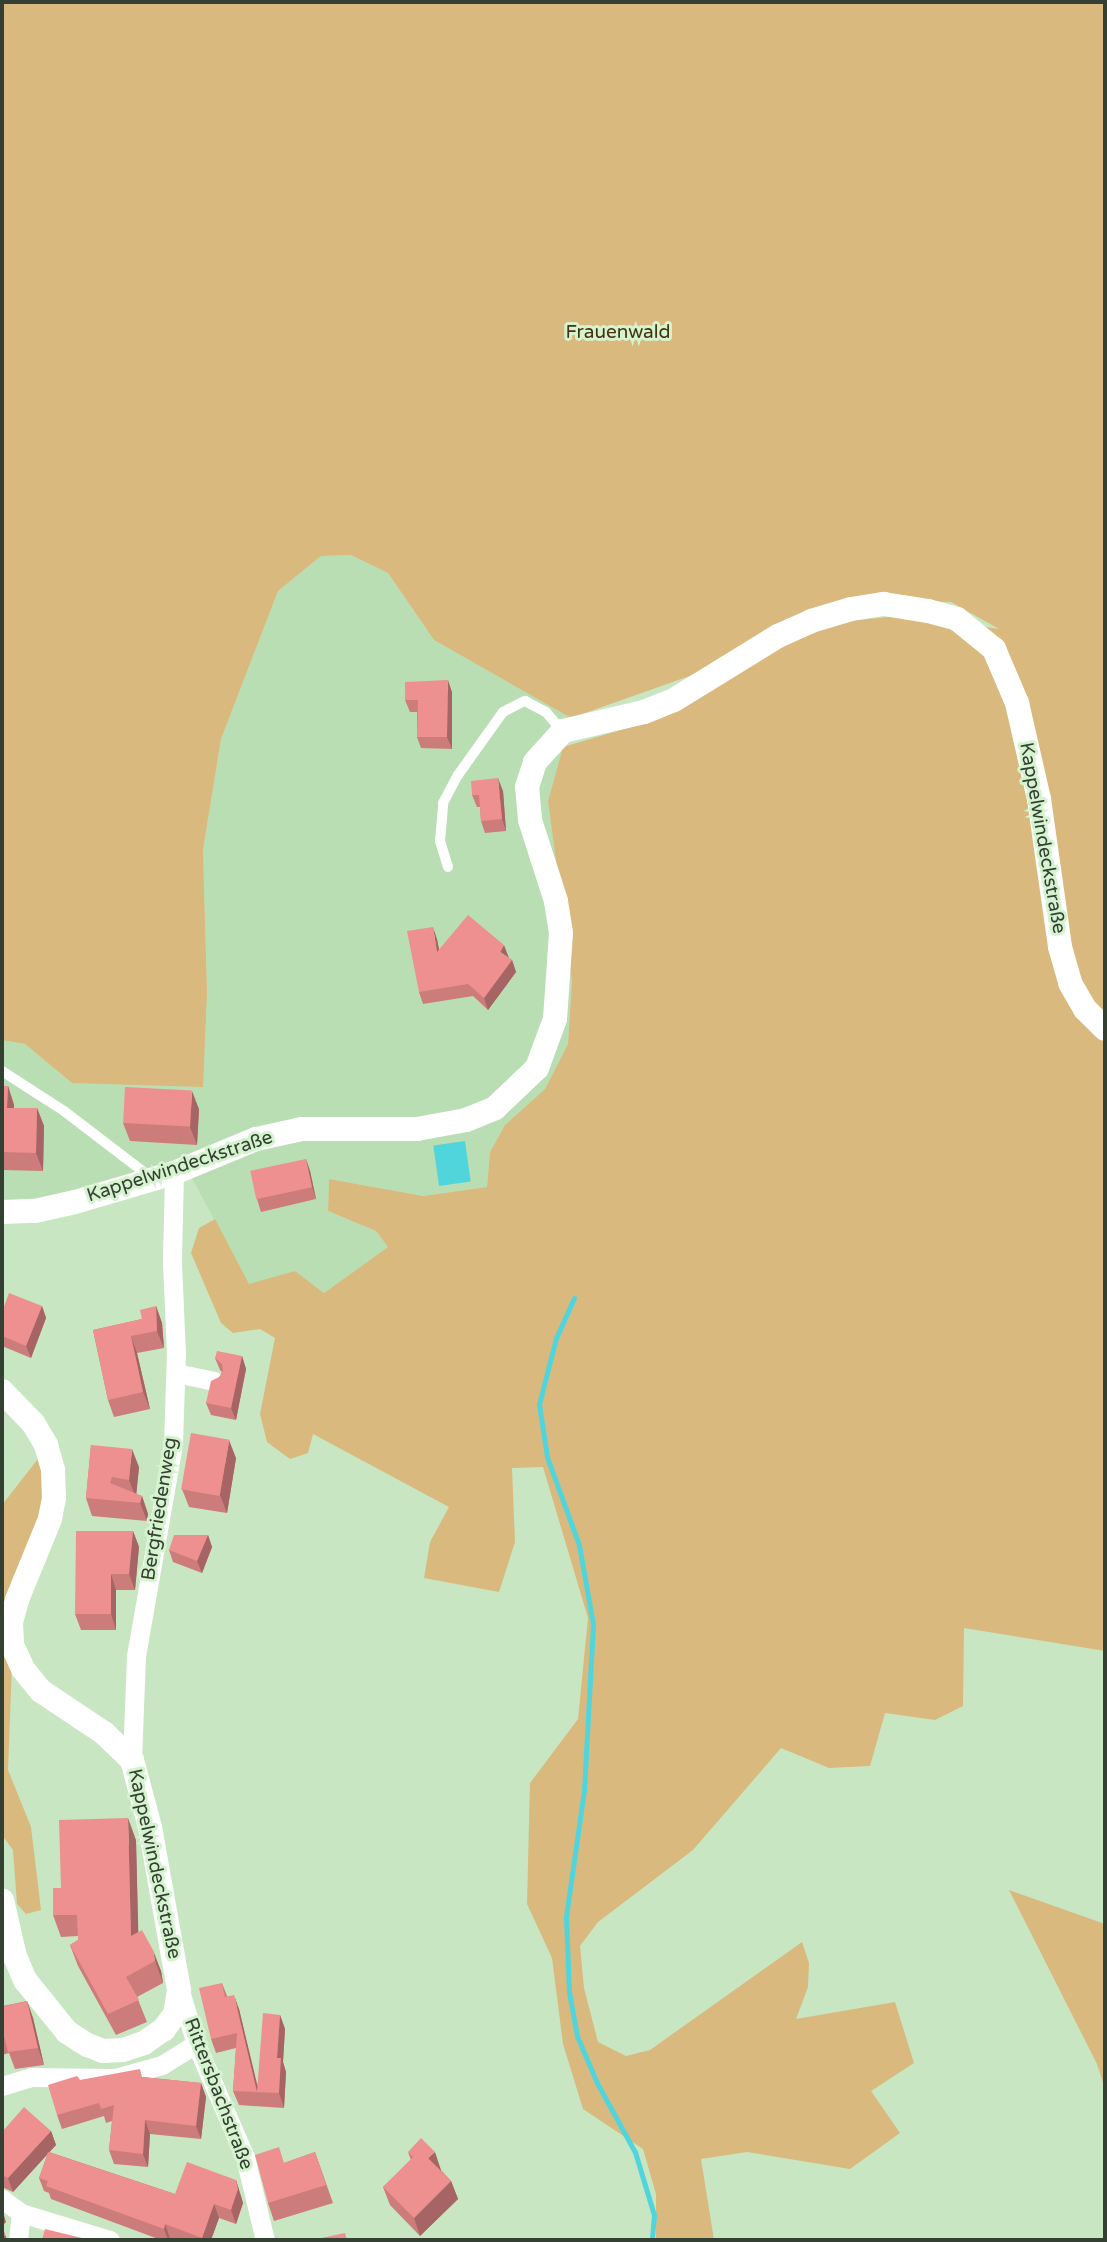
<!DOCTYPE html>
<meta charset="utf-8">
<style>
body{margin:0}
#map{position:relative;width:1107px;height:2242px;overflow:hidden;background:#c8e6c2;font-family:"Varela Round",sans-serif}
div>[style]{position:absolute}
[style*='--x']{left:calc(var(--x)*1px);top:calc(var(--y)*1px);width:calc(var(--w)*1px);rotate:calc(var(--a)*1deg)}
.built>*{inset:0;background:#badeb4}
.green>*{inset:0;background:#dab97f}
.water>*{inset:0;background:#51d5dd;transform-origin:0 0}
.stream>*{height:5px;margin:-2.5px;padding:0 2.5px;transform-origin:2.5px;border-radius:2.5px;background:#51d5dd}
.service>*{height:10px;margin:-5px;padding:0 5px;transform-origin:5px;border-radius:5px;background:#fff}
.minor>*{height:19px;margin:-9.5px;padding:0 9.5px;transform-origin:9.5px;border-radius:9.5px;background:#fff}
.tertiary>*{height:24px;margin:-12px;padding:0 12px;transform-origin:12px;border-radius:12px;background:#fff}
.wall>*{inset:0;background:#cc7c7b}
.shaded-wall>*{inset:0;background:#a66564}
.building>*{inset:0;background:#ed908f;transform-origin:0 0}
span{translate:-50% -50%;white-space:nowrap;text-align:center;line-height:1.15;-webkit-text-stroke:6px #d5f3cf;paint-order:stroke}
.park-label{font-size:19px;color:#45320e}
.street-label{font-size:19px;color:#344032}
.frame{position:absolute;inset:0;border:4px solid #344032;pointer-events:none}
</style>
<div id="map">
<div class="built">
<div style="clip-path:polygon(351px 555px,388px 573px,434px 640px,571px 718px,548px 801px,572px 981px,568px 1044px,545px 1089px,505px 1125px,490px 1152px,487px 1187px,423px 1196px,329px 1179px,328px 1211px,376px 1231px,388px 1247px,324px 1293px,295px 1271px,249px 1285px,191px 1176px,91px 1210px,31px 1222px,2px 1222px,2px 1040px,25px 1044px,72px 1083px,207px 992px,203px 850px,221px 739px,278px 591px,321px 556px)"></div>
</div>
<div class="green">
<div style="clip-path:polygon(2px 2px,1105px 2px,1105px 1651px,964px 1628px,963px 1706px,935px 1720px,885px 1713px,870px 1766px,829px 1768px,781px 1748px,693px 1850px,598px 1922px,580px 1946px,584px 1988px,598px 2042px,626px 2056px,650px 2050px,802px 1942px,809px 1963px,808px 1987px,796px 2019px,895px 2002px,914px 2063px,871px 2091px,900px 2133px,850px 2169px,747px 2152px,701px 2159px,714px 2240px,656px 2240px,656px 2194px,643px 2149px,583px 2109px,563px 2044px,552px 1958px,527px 1904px,530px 1783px,578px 1719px,588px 1618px,543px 1467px,512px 1468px,515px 1542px,499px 1592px,424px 1578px,430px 1542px,449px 1507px,313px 1434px,308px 1453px,290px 1459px,267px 1442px,260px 1414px,275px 1338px,260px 1329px,233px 1333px,221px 1323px,191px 1253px,199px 1228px,215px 1219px,249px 1284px,295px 1271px,324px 1293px,388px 1247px,376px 1231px,328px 1211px,329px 1179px,423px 1196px,487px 1187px,490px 1152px,505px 1125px,545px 1089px,568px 1044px,572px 981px,548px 801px,563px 747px,641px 724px,794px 637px,849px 621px,908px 615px,999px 629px,951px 602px,859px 599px,698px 673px,571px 718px,434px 640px,388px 573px,351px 555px,321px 556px,278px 591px,221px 739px,203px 850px,207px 992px,203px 1087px,72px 1083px,25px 1044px,2px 1040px)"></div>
<div style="clip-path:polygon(41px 1455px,44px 1491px,35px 1538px,2px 1624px,2px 1505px)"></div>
<div style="clip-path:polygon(2px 1639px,12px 1664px,8px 1770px,31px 1827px,41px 1910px,26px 1914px,17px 1904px,13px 1850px,2px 1835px)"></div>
<div style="clip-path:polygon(1009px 1890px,1105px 1924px,1105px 2089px,1097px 2064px)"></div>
</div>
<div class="water">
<div style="left:465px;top:1141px;width:41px;height:32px;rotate:82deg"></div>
</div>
<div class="stream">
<div style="--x:574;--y:1298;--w:44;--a:114.2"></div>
<div style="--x:556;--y:1338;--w:68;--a:104.4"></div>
<div style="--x:539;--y:1404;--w:54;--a:81.4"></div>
<div style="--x:547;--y:1457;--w:94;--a:70"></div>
<div style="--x:579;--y:1545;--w:80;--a:80"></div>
<div style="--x:593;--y:1624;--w:166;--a:93.1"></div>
<div style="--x:584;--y:1790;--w:128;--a:98.1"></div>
<div style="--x:566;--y:1917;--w:75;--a:87.7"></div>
<div style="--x:569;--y:1992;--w:45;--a:79.7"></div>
<div style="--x:577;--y:2036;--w:51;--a:66.9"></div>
<div style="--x:597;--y:2083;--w:79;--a:61.2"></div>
<div style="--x:635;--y:2152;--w:66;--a:73.2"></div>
<div style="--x:654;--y:2215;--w:25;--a:95"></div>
</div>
<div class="service">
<div style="--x:448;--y:867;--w:27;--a:-107"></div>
<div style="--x:440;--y:841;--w:38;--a:-85"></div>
<div style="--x:443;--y:803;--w:32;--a:-62"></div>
<div style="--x:458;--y:775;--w:77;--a:-54.5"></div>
<div style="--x:503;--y:712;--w:25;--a:-27"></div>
<div style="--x:525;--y:701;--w:24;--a:28"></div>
<div style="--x:546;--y:712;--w:25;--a:50"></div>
<div style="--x:2;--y:1071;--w:74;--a:32.8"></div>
<div style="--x:64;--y:1111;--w:107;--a:37.4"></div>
</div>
<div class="minor">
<div style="--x:176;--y:1373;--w:40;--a:12"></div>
<div style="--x:132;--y:1760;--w:104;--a:-87.8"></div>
<div style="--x:136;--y:1656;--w:216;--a:-80.1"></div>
<div style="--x:173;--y:1443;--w:89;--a:-88.1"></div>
<div style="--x:176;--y:1354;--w:93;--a:-92.5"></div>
<div style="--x:172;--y:1261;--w:88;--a:-88.7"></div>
<div style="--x:180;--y:1991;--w:55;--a:73.2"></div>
<div style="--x:196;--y:2044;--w:123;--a:66.6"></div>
<div style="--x:245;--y:2157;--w:85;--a:76.5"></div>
<div style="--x:2;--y:2086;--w:30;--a:-17"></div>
<div style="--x:31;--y:2077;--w:84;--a:0.7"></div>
<div style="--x:115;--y:2078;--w:49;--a:-15.5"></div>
<div style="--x:162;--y:2065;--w:40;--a:-32"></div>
<div style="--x:2;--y:2199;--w:24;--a:36"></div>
<div style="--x:21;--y:2213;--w:93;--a:16.9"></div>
<div style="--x:18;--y:2240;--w:27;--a:-84"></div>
</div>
<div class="tertiary">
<div style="--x:2;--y:1212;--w:33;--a:-2"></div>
<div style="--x:35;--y:1211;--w:41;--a:-12.7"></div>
<div style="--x:75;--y:1202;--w:103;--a:-16.3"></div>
<div style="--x:174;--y:1173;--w:89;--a:-22.5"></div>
<div style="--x:256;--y:1139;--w:47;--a:-12.3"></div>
<div style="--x:302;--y:1129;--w:115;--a:0"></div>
<div style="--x:417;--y:1129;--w:50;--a:-10.4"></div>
<div style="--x:466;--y:1120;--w:31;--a:-22"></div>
<div style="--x:495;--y:1108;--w:58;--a:-43.6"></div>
<div style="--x:537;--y:1068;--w:52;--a:-69.8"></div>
<div style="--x:555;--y:1019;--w:86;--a:-86"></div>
<div style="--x:561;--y:933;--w:32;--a:-99"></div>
<div style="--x:556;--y:901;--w:85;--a:-107.8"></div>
<div style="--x:530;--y:820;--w:33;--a:-95"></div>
<div style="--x:527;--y:787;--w:26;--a:-72"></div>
<div style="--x:535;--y:762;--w:42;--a:-47.9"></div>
<div style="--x:563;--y:731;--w:83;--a:-13.2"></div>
<div style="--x:644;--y:712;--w:32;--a:-22"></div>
<div style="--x:674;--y:700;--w:122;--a:-31.6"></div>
<div style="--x:778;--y:636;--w:36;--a:-24"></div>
<div style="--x:811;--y:621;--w:42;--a:-16.7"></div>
<div style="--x:851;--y:609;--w:33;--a:-9"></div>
<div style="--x:884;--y:604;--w:45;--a:9"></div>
<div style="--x:928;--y:611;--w:30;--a:15"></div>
<div style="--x:957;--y:619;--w:48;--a:39"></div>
<div style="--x:994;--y:649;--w:59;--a:66.9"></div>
<div style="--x:1017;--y:703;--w:98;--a:77.1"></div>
<div style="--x:1039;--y:799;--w:149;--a:81.9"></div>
<div style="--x:1060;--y:947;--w:37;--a:74"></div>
<div style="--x:1070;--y:983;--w:30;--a:60"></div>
<div style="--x:1085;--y:1009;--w:28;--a:45"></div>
<div style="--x:2;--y:1391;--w:45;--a:45.9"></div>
<div style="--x:33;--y:1423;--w:26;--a:59"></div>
<div style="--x:46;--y:1445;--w:26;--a:74"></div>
<div style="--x:53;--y:1470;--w:28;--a:88"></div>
<div style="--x:54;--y:1498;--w:21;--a:101"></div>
<div style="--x:50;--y:1519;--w:87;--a:112.2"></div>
<div style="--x:17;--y:1600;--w:24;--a:105"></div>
<div style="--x:11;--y:1623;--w:22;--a:87"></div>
<div style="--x:12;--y:1645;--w:26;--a:65"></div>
<div style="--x:23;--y:1669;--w:28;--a:51"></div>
<div style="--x:41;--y:1691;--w:76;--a:33.7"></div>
<div style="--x:104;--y:1733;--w:39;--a:44"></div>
<div style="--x:132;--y:1760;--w:69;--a:75"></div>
<div style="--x:150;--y:1827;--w:166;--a:79.9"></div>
<div style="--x:179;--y:1990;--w:24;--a:99"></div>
<div style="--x:175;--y:2014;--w:19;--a:126"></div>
<div style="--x:164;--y:2029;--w:24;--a:145"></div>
<div style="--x:144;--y:2043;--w:22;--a:162"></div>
<div style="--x:123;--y:2050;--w:20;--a:177"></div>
<div style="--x:103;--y:2051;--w:17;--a:-159"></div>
<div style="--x:87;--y:2045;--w:24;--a:-147"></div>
<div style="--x:67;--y:2032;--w:67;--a:-128.9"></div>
<div style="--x:25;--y:1980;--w:25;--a:-113"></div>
<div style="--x:15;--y:1957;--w:58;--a:-102.8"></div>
</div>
<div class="wall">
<div style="clip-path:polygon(452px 692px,452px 749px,421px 748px,417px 737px,417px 712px,410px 712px,405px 700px)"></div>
<div style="clip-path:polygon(503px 791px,506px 831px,485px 833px,481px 821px,480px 807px,477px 807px,472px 795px)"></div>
<div style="clip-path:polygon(437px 939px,439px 950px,509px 958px,512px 960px,516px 972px,488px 1010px,473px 996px,423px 1004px,419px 992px)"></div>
<div style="clip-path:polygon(2px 1086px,8px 1086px,14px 1105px,14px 1108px,37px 1108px,44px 1126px,43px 1171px,2px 1170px)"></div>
<div style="clip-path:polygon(199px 1109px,197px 1145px,130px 1141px,123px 1123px)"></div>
<div style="clip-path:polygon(306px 1159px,310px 1171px,316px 1199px,261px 1212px,257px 1199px)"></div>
<div style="clip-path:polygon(42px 1306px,46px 1318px,31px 1358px,2px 1346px,2px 1312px)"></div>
<div style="clip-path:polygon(156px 1306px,162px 1323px,164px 1348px,137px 1353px,150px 1409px,114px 1417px,108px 1400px,93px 1330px,142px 1319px)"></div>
<div style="clip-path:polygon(242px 1356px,246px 1369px,236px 1420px,211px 1415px,206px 1403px,222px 1372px,220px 1370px,215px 1358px)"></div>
<div style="clip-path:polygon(91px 1445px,139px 1467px,136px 1494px,142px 1496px,148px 1514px,147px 1521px,92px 1516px,86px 1498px)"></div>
<div style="clip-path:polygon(236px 1458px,227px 1513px,189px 1507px,182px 1489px)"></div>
<div style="clip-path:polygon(133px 1531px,139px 1547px,135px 1590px,116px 1590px,116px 1630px,81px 1630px,75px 1614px)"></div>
<div style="clip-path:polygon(208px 1535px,212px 1547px,202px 1573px,173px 1562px,169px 1550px)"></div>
<div style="clip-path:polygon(136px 1840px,138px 1932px,161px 1971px,163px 1983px,137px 1997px,147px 2022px,116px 2035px,78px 1966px,70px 1945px,78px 1940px,78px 1936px,61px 1937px,53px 1915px,61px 1888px)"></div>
<div style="clip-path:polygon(222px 1983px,227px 1996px,239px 2009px,257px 2086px,280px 2015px,285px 2029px,283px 2062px,286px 2072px,284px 2108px,239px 2105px,233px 2091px,236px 2048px,216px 2053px,211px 2039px)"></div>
<div style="clip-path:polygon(2px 1994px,3px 2006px,27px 2001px,33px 2018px,44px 2065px,15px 2069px,9px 2053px,2px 2055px)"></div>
<div style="clip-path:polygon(143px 2077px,201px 2083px,206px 2097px,201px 2139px,150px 2134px,148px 2167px,114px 2164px,109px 2150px,112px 2121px,106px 2123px,104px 2116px,62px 2129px,57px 2115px,80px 2080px)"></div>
<div style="clip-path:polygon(51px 2131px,56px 2145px,49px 2152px,175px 2194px,236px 2180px,243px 2203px,236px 2224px,219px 2218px,211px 2240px,176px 2240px,170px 2238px,169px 2240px,161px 2240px,51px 2199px,49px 2193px,44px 2191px,39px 2178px,48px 2153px,13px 2192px,2px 2187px,2px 2132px)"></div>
<div style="clip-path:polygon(315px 2152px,333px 2203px,274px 2221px,268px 2203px,284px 2163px)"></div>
<div style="clip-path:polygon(408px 2152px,441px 2170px,451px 2181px,458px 2199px,420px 2236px,390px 2205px,383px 2187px,411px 2160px)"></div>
</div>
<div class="shaded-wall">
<div style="clip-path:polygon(448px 680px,452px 692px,452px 749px,447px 737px)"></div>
<div style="clip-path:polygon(498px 778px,503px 791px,506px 831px,502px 819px)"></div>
<div style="clip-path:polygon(433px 927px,437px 939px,442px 964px,437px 952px)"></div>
<div style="clip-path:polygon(504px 945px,509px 958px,500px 952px)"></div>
<div style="clip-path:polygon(512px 960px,516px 972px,488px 1010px,484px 998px)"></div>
<div style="clip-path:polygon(8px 1086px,14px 1105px,14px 1126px,7px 1108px)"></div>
<div style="clip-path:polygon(192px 1091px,199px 1109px,197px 1145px,190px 1127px)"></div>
<div style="clip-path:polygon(37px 1108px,44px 1126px,43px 1171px,36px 1153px)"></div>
<div style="clip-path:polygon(306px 1159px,310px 1171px,316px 1199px,312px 1187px)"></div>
<div style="clip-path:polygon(42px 1306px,46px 1318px,31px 1358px,26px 1346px)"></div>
<div style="clip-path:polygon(156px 1306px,162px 1323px,164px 1348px,157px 1331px)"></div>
<div style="clip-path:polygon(131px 1336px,137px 1353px,150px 1409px,143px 1392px)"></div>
<div style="clip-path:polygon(242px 1356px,246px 1369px,236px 1420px,231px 1408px)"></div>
<div style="clip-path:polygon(229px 1440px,236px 1458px,227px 1513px,220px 1495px)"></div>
<div style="clip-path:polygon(132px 1449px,139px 1467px,136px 1498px,129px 1480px)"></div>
<div style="clip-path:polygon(142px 1496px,148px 1514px,147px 1521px,140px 1503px)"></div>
<div style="clip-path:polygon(133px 1531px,139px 1547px,135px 1590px,129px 1574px)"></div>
<div style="clip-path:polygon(208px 1535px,212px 1547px,202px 1573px,197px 1561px)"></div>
<div style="clip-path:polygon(111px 1574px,116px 1590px,116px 1630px,111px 1614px)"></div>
<div style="clip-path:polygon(128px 1818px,136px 1840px,139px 1958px,131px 1936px)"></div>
<div style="clip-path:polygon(153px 1950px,161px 1971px,163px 1983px,155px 1961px)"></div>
<div style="clip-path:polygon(234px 1995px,239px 2009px,259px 2092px,257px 2092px)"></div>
<div style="clip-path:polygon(27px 2001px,33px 2018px,44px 2065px,38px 2048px)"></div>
<div style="clip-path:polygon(280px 2015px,285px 2029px,283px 2062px,286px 2072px,284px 2108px,279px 2093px,277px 2058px)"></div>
<div style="clip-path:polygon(201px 2083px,206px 2097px,201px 2139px,196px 2126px)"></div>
<div style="clip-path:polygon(145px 2120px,150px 2134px,148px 2167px,143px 2154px)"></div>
<div style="clip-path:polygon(51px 2131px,56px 2145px,13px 2192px,8px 2178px)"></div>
<div style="clip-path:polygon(435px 2152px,441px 2170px,435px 2176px,428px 2158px)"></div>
<div style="clip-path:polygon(236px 2180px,243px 2203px,236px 2224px,231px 2210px)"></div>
<div style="clip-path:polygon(451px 2181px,458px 2199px,420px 2236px,414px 2218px)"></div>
<div style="clip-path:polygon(214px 2204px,219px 2218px,211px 2240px,203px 2240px,202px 2238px)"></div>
<div style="clip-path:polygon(2px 2209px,6px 2222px,2px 2226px,7px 2240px,2px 2240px)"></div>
<div style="clip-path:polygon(165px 2224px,170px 2238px,169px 2240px,168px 2240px,164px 2229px)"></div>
</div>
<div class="building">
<div style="clip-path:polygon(448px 680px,447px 737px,417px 737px,418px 700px,405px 700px,405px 682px)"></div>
<div style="clip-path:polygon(498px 778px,502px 819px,481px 821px,479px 795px,472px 795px,471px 781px)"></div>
<div style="clip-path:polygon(468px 915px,504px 945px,500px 952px,512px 960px,484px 998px,468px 984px,419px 992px,407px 931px,433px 927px,437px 952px)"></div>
<div style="clip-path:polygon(2px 1086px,8px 1086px,7px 1108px,37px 1108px,36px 1153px,2px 1152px)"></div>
<div style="left:125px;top:1087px;width:67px;height:36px;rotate:3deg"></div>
<div style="left:306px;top:1159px;width:29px;height:57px;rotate:78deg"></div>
<div style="clip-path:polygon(9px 1293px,42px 1306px,26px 1346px,2px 1336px,2px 1312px)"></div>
<div style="clip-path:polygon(156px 1306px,157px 1331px,131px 1336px,143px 1392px,108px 1400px,93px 1330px,142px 1319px,140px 1310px)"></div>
<div style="clip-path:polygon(217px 1351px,242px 1356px,231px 1408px,206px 1403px,211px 1381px,219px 1377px,223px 1371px,222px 1364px,215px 1358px)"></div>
<div style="left:191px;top:1433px;width:39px;height:57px;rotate:10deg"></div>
<div style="clip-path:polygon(91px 1445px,132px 1449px,129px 1480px,112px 1477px,110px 1483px,142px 1496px,140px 1503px,86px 1498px)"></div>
<div style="clip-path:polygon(76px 1531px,133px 1531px,129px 1574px,111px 1574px,111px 1614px,75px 1614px)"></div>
<div style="clip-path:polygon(174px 1535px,208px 1535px,197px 1561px,169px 1550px)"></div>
<div style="clip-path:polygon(128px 1818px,131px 1936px,142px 1930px,153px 1950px,155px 1961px,126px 1977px,139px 2000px,108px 2014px,70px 1945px,78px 1940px,77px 1915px,53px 1915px,53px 1888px,61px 1888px,59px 1820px)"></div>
<div style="clip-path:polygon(222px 1983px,225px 1997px,234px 1995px,257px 2092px,263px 2013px,280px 2015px,277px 2058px,281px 2058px,279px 2093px,233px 2091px,237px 2033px,211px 2039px,199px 1988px)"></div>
<div style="clip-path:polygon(27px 2001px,38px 2048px,8px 2052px,4px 2036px,2px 2036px,2px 2007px)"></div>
<div style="clip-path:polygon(140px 2069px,142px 2077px,201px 2083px,196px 2126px,145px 2120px,143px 2154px,109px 2150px,114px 2105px,101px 2109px,99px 2103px,57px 2115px,48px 2085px,77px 2076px,80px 2080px)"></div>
<div style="clip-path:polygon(24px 2107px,51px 2131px,8px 2178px,2px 2175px,2px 2132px)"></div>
<div style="clip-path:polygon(421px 2138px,435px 2152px,428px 2158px,451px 2181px,414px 2218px,383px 2187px,413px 2157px,408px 2152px)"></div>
<div style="clip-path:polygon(279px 2147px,284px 2163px,315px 2152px,326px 2185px,268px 2203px,255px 2155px)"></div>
<div style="clip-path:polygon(48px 2152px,175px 2194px,187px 2162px,236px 2180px,238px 2189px,231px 2210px,214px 2204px,202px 2238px,165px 2224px,164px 2229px,46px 2186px,48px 2181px,39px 2178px)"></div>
<div style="clip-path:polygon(2px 2226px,5px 2235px,2px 2238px)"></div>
<div style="clip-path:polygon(45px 2229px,86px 2239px,85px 2240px,42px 2240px)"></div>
<div style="clip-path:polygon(345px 2233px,347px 2240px,312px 2240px)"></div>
</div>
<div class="park-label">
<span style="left:618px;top:333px">Frauenwald</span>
</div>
<div class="street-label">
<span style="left:1042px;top:838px;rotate:80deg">Kappelwindeckstraße</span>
<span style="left:180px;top:1167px;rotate:-18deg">Kappelwindeckstraße</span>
<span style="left:160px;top:1509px;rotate:-81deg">Bergfriedenweg</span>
<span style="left:154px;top:1864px;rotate:78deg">Kappelwindeckstraße</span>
<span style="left:218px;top:2094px;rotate:69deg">Rittersbachstraße</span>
</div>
<div class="frame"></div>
</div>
